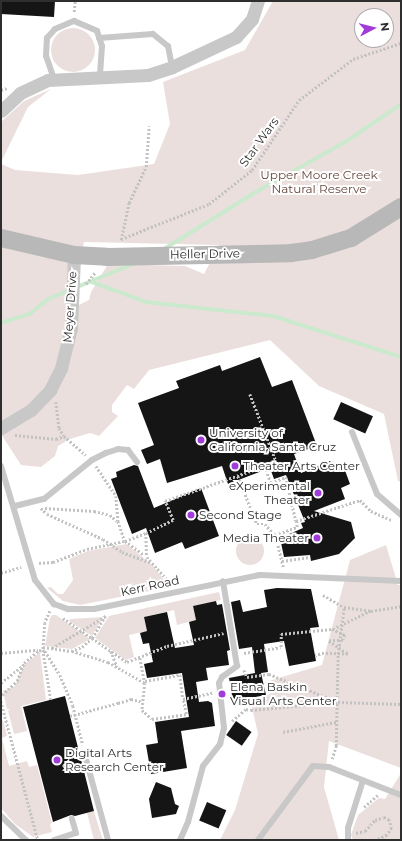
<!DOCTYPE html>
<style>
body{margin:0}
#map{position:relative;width:402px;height:841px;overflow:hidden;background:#fff;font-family:Montserrat,sans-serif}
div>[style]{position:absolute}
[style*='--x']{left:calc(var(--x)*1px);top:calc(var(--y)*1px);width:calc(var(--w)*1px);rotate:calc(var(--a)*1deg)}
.green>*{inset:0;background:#ebdfdd}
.round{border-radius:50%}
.stream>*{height:4px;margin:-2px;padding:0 2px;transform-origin:2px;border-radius:2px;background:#cae9cd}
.building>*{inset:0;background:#151515;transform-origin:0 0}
.path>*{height:2.5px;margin-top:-1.25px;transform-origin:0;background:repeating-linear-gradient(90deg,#c2c2c2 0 2px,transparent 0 4px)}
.service>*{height:6px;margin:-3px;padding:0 3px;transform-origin:3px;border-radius:3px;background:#c8c8c8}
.minor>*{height:13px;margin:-6.5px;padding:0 6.5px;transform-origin:6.5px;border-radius:6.5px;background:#c8c8c8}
.secondary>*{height:18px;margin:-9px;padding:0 9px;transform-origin:9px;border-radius:9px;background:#b8b8b8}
.path-bridge>*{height:2.5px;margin-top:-1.25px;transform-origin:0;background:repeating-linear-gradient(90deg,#c2c2c2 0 2px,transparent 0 4px)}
.dots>*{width:11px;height:11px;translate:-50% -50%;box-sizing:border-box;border:2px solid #fff;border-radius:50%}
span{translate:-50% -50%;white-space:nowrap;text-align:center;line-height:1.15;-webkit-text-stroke:4px #fff;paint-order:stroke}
.street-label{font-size:12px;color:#2e2e2e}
.park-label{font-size:12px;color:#67483e}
.poi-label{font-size:12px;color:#2e2e2e}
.left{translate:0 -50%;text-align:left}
.right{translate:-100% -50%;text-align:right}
.frame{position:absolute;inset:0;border:2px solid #2e2e2e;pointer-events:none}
.north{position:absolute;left:354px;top:8px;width:40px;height:40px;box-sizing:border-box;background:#fff;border:1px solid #ababab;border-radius:50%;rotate:83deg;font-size:11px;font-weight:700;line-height:16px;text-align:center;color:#2e2e2e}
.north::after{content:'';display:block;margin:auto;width:14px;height:18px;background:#a13cda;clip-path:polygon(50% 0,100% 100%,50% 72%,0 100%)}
</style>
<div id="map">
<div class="green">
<div style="clip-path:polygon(evenodd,273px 1px,401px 1px,401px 482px,398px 481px,384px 414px,319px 386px,270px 340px,149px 370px,134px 389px,127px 385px,112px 405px,112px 412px,118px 416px,99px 436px,90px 433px,70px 439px,58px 446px,55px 456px,41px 467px,21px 465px,1px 434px,1px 164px,15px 170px,78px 175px,154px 164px,170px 124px,163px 82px,245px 50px,273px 1px,362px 16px,386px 16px,386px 40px,362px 40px,362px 16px,273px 1px,84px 242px,219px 245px,204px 274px,185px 266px,108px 264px,91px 292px,89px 300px,71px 309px,84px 242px)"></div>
<div class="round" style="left:51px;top:28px;width:44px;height:44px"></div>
<div style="clip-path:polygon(51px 89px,28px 107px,1px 162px,1px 122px,24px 101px)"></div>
<div class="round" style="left:236px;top:537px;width:28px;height:28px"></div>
<div style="clip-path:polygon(127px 544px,154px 567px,169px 587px,80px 605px,63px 601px,47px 588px,51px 587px,58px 594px,63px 594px,73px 580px,69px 559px,88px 551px)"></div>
<div style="clip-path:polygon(386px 545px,398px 585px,401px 585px,401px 768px,329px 741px,324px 787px,339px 840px,220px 840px,235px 810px,258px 734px,251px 703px,270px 694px,269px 681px,322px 665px,350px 560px)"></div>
<div style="clip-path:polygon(219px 592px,221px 600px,193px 606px,196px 620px,177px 625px,174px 610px,144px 617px,147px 631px,129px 635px,134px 657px,126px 660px,95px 638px,109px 616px)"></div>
<div style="clip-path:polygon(52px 615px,56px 615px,90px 639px,72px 649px,45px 646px,50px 618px)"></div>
<div style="clip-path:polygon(103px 617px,92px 636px,69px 621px,70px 619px)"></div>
<div style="clip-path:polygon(40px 652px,46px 700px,21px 706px,27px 731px,14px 734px,8px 711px,10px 709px,7px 709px,3px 691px,15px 686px,24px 665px)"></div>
<div style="clip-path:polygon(3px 720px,7px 736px,2px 738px,9px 766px,27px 761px,29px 767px,37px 765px,52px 823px,50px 824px,52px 832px,33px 837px,15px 824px,1px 808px,1px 722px)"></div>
<div style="clip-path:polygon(401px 773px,401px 840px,353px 840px,351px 835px,358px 815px,379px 798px,385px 799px)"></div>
<div style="clip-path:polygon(94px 811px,99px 828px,103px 840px,94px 840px,87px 813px)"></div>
</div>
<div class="stream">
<div style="--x:164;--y:249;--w:102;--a:-31.8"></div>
<div style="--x:251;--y:195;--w:110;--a:-29.4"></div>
<div style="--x:347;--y:141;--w:65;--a:-34.4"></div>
<div style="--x:92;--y:282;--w:58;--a:20.3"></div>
<div style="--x:146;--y:302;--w:128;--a:6.3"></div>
<div style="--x:273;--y:316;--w:134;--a:17.8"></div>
<div style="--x:1;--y:323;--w:32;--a:-18"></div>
<div style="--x:31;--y:313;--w:22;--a:-39"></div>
<div style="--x:48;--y:299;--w:94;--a:-22.5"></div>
</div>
<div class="building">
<div style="clip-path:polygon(1px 1px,55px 1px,54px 17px,1px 14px)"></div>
<div style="clip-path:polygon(260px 357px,272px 387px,292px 380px,317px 446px,294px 454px,301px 473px,330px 461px,334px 469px,343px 465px,350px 484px,341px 488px,345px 499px,314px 511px,351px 522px,355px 538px,339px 554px,311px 561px,310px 555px,284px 557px,280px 538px,303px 528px,301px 523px,305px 522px,286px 475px,274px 479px,270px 468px,228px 484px,222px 466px,167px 483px,160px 459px,147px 464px,141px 450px,154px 445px,138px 403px,179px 388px,176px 381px,220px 365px,222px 371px)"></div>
<div style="left:341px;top:402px;width:35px;height:19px;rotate:24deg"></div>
<div style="clip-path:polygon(134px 465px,138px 466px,154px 508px,201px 488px,219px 536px,185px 549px,182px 542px,155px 553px,146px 528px,132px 534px,111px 479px,117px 477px,116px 472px)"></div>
<div style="clip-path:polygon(277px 588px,311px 589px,319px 627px,310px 628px,316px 661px,289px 666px,284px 641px,264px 644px,268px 672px,261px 673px,266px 695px,233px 701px,229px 678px,255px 673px,252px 647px,239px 649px,231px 602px,240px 600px,243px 612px,267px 607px,264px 590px)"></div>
<div style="clip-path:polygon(216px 601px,217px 605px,222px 604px,230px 650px,227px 651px,229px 665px,206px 668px,208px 680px,196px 682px,199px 702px,208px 701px,212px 703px,215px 726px,181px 731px,187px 768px,151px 774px,146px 745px,158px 743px,155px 722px,189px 717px,182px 673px,147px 678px,144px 664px,153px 662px,149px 643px,143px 644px,140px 633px,147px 631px,144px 617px,167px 612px,175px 648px,194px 645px,189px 622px,196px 620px,193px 606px)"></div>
<div style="clip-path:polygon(65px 696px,94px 811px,75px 816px,71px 815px,53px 822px,23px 707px)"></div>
<div style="left:236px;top:721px;width:19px;height:17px;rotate:35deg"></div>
<div style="clip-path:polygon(156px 782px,171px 788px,175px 804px,179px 806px,176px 814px,152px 818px,149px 799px)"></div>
<div style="left:207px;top:802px;width:21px;height:20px;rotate:23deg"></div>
</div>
<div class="path">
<div style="--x:74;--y:12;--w:11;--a:-85"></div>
<div style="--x:1;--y:90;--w:6;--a:-18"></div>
<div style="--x:121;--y:239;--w:95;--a:-21.7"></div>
<div style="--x:209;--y:204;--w:55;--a:-38.3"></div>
<div style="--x:252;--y:170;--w:84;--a:-56.1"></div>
<div style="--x:299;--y:100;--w:68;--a:-37.2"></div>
<div style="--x:353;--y:59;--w:51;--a:-18.4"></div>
<div style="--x:121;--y:240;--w:38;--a:-78"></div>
<div style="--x:129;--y:203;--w:40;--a:-65"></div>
<div style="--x:146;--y:167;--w:41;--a:-85.8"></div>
<div style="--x:86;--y:284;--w:16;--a:-52"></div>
<div style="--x:250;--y:394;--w:72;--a:68.8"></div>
<div style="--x:276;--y:461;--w:12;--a:156"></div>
<div style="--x:265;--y:466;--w:18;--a:71"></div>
<div style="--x:271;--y:483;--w:16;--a:-22"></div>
<div style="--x:286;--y:477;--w:45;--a:77.2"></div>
<div style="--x:56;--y:402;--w:26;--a:83"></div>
<div style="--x:59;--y:428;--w:9;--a:58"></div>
<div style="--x:64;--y:436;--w:29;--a:41"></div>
<div style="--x:15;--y:435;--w:41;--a:5.6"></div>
<div style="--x:56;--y:439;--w:9;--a:-21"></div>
<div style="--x:96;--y:466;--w:36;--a:56"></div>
<div style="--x:116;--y:496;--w:25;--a:85"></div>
<div style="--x:118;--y:521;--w:21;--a:71"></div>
<div style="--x:125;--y:541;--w:22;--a:-21"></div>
<div style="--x:146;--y:533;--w:24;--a:88"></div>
<div style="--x:147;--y:557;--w:38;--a:48"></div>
<div style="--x:238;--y:476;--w:52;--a:68.4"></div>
<div style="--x:257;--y:524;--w:8;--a:0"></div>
<div style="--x:265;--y:524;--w:15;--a:48"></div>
<div style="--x:41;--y:508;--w:8;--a:45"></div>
<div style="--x:47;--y:514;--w:61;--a:24.1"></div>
<div style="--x:103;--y:539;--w:23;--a:34"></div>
<div style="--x:122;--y:552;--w:30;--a:20"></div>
<div style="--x:45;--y:508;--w:49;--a:3.5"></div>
<div style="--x:94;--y:511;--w:16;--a:14"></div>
<div style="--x:110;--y:515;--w:9;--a:41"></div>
<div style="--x:146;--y:533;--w:30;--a:-26"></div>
<div style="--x:173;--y:520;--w:21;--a:-113"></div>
<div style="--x:165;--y:501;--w:106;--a:-19.3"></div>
<div style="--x:282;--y:561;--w:28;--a:-8"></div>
<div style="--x:39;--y:563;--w:14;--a:-4"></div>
<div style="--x:53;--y:562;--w:36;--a:-21"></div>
<div style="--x:87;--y:549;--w:39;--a:-12"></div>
<div style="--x:125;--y:541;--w:24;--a:36"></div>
<div style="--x:283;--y:567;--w:33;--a:-104"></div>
<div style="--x:275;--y:535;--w:23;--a:-20"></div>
<div style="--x:297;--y:527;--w:6;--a:-99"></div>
<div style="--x:296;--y:521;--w:67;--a:-18.2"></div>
<div style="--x:360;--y:500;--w:16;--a:45"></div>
<div style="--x:371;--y:511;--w:22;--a:24"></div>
<div style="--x:1;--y:573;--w:21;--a:-17"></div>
<div style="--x:323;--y:595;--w:24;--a:30"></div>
<div style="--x:344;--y:607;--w:27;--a:8"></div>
<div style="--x:371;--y:611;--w:41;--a:154.1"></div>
<div style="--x:50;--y:611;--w:13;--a:113"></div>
<div style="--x:45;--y:623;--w:27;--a:94"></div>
<div style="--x:43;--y:650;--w:51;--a:80.9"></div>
<div style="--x:371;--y:611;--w:30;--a:-9"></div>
<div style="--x:63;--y:618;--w:35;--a:35"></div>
<div style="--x:92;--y:638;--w:27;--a:-59"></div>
<div style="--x:43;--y:647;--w:28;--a:8"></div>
<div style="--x:71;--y:651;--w:12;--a:-20"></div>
<div style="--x:82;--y:647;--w:13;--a:-42"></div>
<div style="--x:92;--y:638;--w:42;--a:34.4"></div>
<div style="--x:127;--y:662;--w:43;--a:-21.8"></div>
<div style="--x:167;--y:646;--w:58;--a:-12.8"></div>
<div style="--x:52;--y:648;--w:63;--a:-30.7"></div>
<div style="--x:72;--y:651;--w:38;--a:17"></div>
<div style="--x:108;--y:662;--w:43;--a:29.6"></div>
<div style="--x:111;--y:651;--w:17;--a:69"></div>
<div style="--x:1;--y:653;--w:37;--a:-5"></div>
<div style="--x:244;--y:653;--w:37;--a:-9"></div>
<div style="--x:281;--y:647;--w:13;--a:-90"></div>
<div style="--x:281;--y:634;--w:51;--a:-5.6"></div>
<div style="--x:332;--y:629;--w:14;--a:25"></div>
<div style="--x:345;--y:635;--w:5;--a:112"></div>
<div style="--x:343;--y:640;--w:14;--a:176"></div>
<div style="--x:329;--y:641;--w:23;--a:34"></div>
<div style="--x:348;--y:654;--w:24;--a:-178"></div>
<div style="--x:324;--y:653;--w:9;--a:162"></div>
<div style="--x:140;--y:658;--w:25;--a:79"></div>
<div style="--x:145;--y:683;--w:27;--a:96"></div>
<div style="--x:142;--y:710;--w:13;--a:42"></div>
<div style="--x:152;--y:719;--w:34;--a:-8"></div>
<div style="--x:186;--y:714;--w:15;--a:-101"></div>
<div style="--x:183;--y:699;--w:30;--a:-12"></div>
<div style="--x:244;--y:670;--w:8;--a:67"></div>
<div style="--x:247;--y:677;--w:22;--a:-8"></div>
<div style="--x:269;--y:674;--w:74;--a:22.1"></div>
<div style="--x:145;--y:681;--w:36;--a:-10"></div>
<div style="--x:180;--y:675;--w:24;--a:83"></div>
<div style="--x:1;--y:683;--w:26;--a:-39"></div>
<div style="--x:2;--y:695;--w:21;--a:-43"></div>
<div style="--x:17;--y:681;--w:19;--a:-69"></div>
<div style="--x:24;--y:663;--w:20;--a:-41"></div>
<div style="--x:39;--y:650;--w:6;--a:9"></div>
<div style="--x:45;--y:651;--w:28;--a:58"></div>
<div style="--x:60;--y:675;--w:34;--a:67"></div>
<div style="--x:73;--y:706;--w:40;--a:75.6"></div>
<div style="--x:1;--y:701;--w:144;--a:75.1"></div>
<div style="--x:118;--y:703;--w:14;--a:-17"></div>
<div style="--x:131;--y:699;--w:12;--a:14"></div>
<div style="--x:232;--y:721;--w:18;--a:-41"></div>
<div style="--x:246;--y:709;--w:5;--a:11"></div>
<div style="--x:251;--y:710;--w:87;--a:-5.3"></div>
<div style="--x:338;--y:702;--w:63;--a:1.8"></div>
<div style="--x:283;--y:732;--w:54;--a:-10.7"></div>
<div style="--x:332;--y:759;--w:14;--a:-73"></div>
<div style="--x:336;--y:746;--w:92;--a:-88.8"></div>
<div style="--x:338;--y:654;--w:47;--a:-82.7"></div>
<div style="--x:364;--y:807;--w:18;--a:-41"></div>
<div style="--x:356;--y:833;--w:9;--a:-13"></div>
<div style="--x:365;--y:831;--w:15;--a:-48"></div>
<div style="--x:375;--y:820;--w:9;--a:-18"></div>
<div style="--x:384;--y:817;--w:5;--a:22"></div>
<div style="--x:389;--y:819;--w:9;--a:72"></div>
<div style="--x:392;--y:828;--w:9;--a:126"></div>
<div style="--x:387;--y:835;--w:12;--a:156"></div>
</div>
<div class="service">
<div style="--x:99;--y:38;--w:54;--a:-4.2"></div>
<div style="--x:153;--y:34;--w:19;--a:39"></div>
<div style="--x:168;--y:46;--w:21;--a:79"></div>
<div style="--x:54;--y:79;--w:24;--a:-109"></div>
<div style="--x:46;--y:56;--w:18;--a:-87"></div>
<div style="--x:47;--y:38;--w:12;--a:-48"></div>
<div style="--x:55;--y:29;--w:21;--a:-23"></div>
<div style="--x:74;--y:21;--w:25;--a:23"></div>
<div style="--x:97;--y:31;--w:16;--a:72"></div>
<div style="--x:102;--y:46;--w:31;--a:94"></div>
<div style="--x:352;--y:432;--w:67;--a:68"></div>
<div style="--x:377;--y:494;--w:32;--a:41"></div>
<div style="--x:1;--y:466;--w:119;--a:73.4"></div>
<div style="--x:35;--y:580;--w:31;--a:52"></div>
<div style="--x:54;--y:604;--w:15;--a:20"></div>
<div style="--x:68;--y:609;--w:26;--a:0"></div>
<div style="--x:94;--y:609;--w:169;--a:-11.6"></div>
<div style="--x:260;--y:575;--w:141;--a:2.4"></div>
<div style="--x:15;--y:506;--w:30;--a:-14"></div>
<div style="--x:44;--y:499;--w:62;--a:-39.1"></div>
<div style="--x:92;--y:460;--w:16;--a:-27"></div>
<div style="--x:106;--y:453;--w:13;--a:-18"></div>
<div style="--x:118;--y:449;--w:10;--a:6"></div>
<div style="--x:128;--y:450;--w:15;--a:53"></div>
<div style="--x:84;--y:752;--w:91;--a:74.7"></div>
<div style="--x:1;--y:816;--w:35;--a:44"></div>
<div style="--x:54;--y:840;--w:23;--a:-18"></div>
<div style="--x:76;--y:833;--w:15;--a:-106"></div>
<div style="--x:180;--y:840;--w:20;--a:-66"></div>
<div style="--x:188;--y:822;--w:58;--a:-75"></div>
<div style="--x:203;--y:766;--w:28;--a:-52"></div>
<div style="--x:220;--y:744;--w:16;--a:-76"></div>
<div style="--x:224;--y:728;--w:45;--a:-96.3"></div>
<div style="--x:219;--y:683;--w:7;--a:-63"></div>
<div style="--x:222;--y:677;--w:19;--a:-36"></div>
<div style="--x:237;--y:666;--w:86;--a:-99.4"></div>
<div style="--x:258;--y:840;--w:92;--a:-53.4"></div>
<div style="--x:313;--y:766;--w:16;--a:4"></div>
<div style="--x:329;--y:767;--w:77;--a:21.3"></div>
<div style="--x:348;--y:840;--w:12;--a:-90"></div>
<div style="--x:348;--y:828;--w:50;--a:-72.6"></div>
</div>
<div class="minor">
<div style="--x:1;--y:111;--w:26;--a:-43"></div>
<div style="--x:20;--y:93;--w:31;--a:-25"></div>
<div style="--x:48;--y:80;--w:100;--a:-2.9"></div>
<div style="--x:148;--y:75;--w:25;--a:-18"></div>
<div style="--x:172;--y:67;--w:71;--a:-25.1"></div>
<div style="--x:236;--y:37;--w:24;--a:-48"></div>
<div style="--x:252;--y:19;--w:19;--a:-72"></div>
<div style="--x:1;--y:428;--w:35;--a:-31"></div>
<div style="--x:31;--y:410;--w:28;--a:-46"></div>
<div style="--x:50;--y:390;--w:25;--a:-63"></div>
<div style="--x:61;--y:368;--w:41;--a:-76"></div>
<div style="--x:71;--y:328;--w:73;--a:-87.6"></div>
</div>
<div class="secondary">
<div style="--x:1;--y:238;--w:75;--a:13.1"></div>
<div style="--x:74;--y:255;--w:33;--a:3"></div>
<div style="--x:107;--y:257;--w:184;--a:-1.2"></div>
<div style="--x:291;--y:253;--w:21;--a:-8"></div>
<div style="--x:312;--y:250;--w:41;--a:-17.1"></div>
<div style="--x:351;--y:238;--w:59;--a:-31.8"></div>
</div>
<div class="path-bridge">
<div style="--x:70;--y:716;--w:50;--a:-15.2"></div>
</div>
<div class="dots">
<div style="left:201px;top:440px;background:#a13cda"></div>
<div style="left:235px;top:466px;background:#a13cda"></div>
<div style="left:318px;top:493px;background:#a13cda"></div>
<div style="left:191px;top:515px;background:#a13cda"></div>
<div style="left:317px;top:538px;background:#a13cda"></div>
<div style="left:222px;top:694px;background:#a13cda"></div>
<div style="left:57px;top:760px;background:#a13cda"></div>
</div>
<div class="street-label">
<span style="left:259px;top:142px;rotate:-54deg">Star Wars</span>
<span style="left:205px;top:254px;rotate:-1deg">Heller Drive</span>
<span style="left:70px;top:307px;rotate:-86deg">Meyer Drive</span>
<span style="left:150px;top:586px;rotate:-12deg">Kerr Road</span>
</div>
<div class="park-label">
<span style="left:319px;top:182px">Upper Moore Creek<br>Natural Reserve</span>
</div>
<div class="poi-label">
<span class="left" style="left:209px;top:440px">University of<br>California, Santa Cruz</span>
<span class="left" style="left:243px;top:466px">Theater Arts Center</span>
<span class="right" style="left:310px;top:493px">eXperimental<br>Theater</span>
<span class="left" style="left:199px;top:515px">Second Stage</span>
<span class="right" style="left:309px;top:538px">Media Theater</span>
<span class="left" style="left:230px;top:694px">Elena Baskin<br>Visual Arts Center</span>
<span class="left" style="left:65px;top:760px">Digital Arts<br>Research Center</span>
</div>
<div class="frame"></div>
<div class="north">N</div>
</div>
